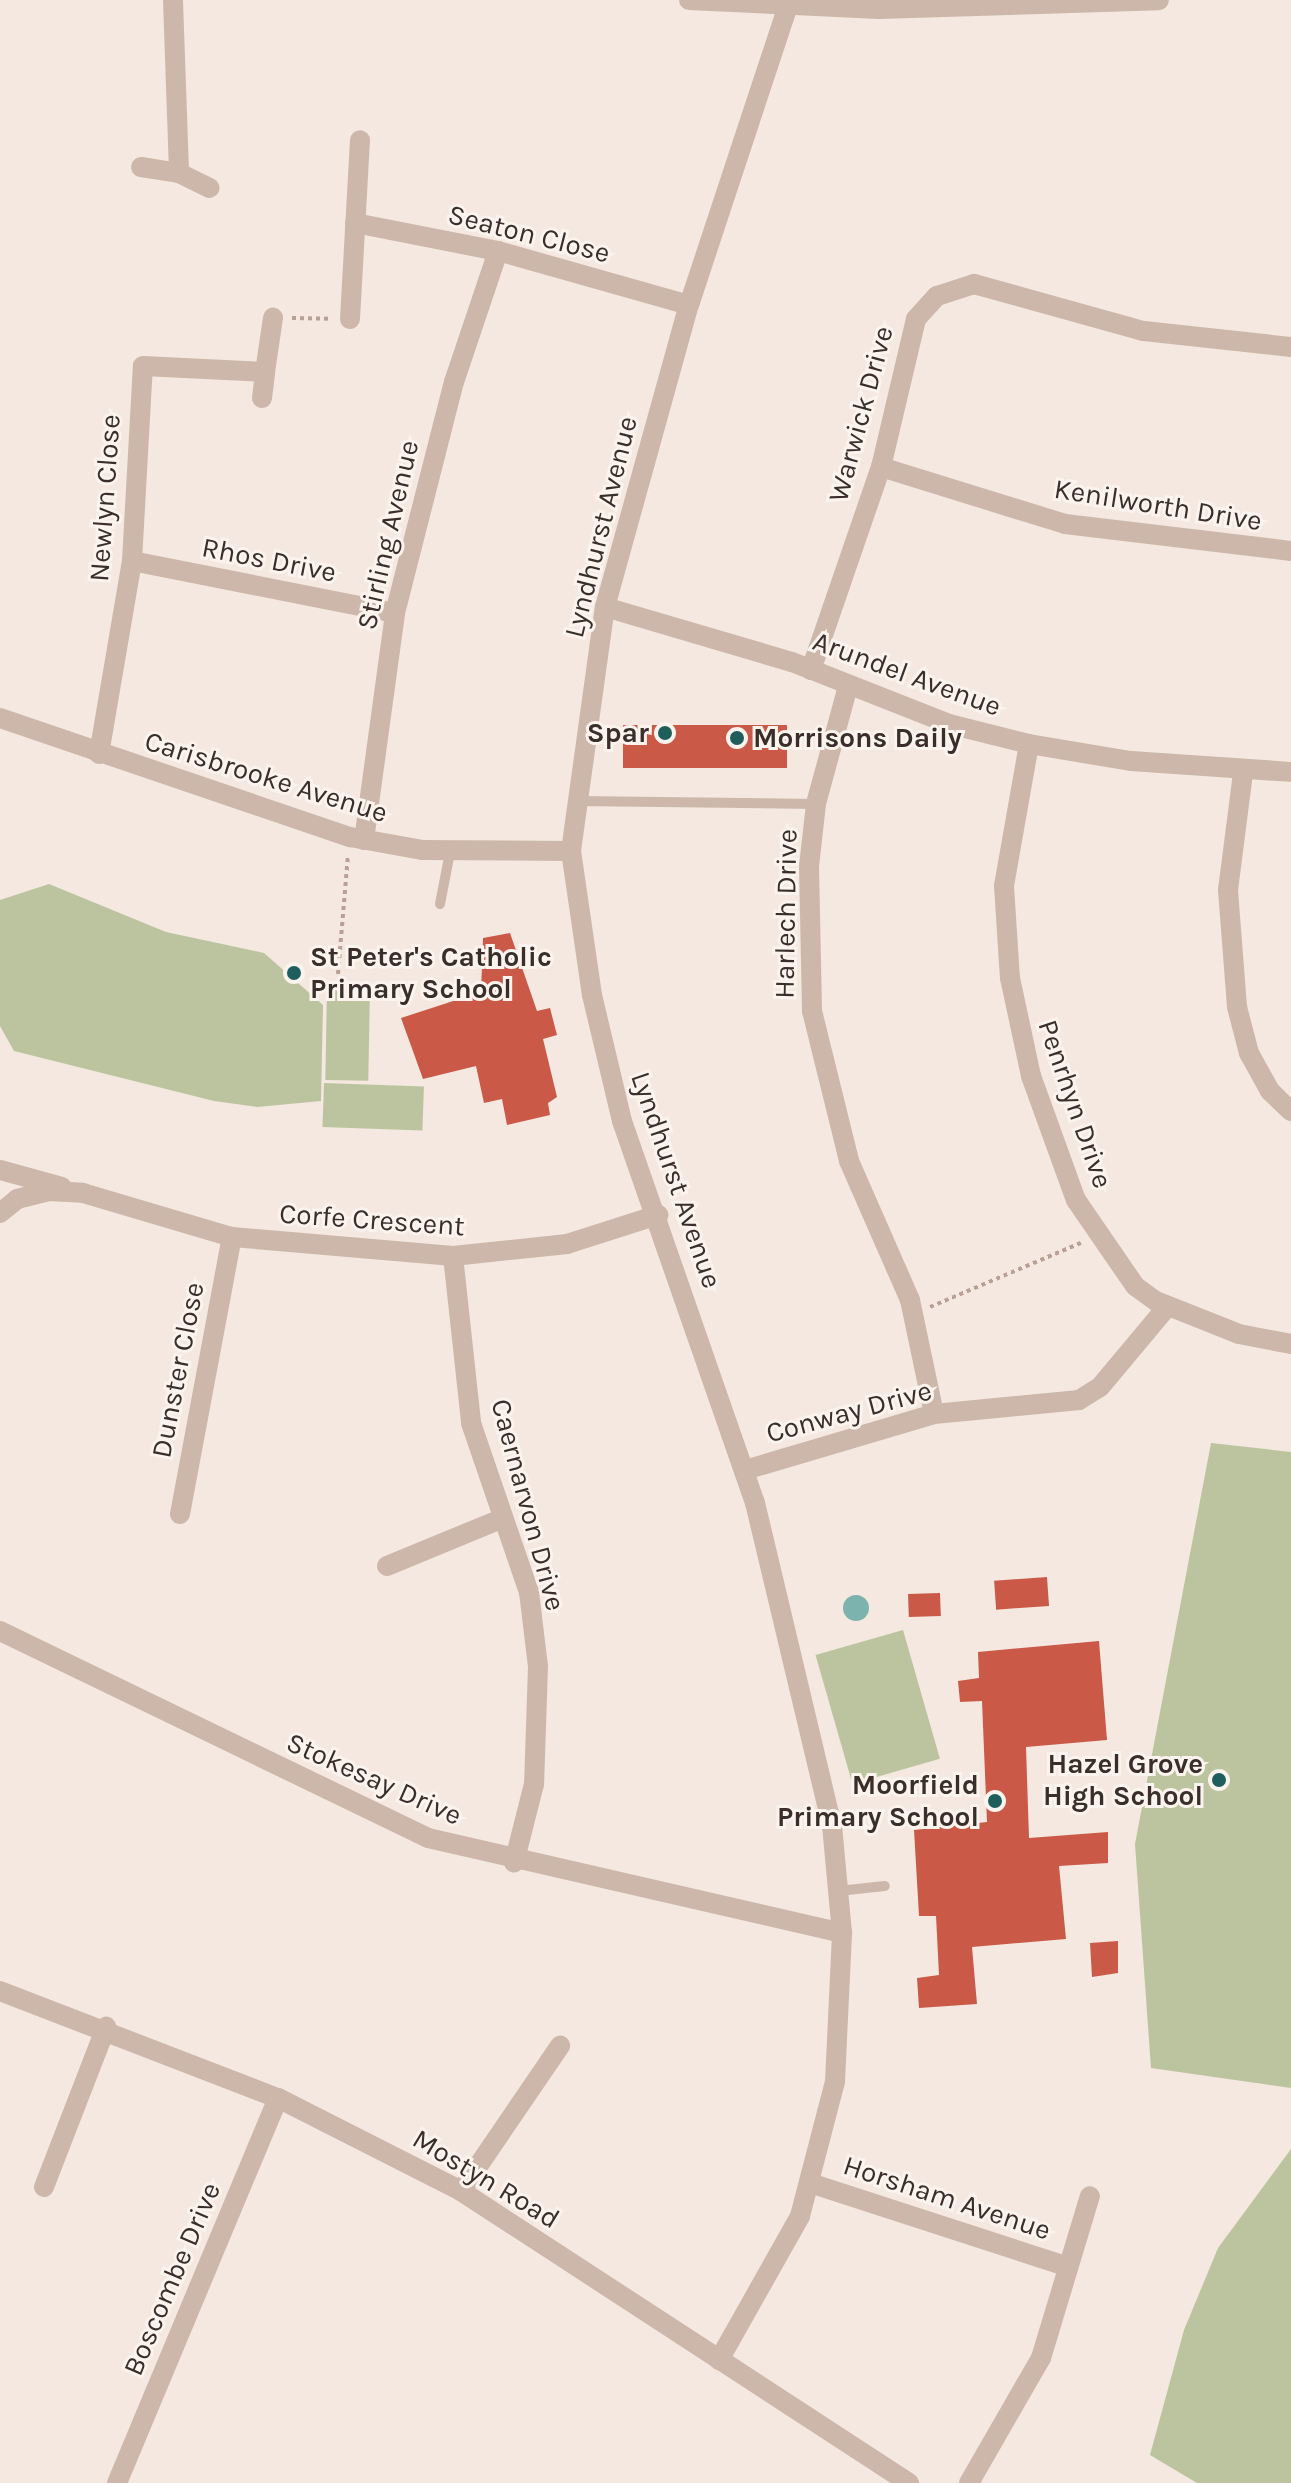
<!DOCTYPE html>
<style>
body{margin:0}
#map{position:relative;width:1291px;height:2483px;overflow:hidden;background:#f4e8e0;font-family:Karla,sans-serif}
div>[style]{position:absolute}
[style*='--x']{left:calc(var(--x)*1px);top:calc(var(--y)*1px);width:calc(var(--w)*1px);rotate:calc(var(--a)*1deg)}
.green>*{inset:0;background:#bcc49f;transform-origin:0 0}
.water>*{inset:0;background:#7db3af}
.round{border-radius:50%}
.building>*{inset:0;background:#ca5948;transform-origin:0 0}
.path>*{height:4px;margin-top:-2px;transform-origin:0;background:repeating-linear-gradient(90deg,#b9a095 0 4px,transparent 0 8px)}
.service>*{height:10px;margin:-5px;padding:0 5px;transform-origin:5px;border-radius:5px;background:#cdb7ab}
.minor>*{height:20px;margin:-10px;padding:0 10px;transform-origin:10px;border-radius:10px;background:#cdb7ab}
.tertiary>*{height:20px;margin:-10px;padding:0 10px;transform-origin:10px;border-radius:10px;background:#cdb7ab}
.dots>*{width:22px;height:22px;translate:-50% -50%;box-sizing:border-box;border:4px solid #fbf3ed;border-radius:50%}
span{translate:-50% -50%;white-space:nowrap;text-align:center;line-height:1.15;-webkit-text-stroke:6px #fbf3ed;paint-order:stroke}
.street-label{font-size:28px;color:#3b2e2a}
.poi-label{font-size:28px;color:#3b2e2a;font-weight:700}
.right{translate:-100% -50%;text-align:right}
.left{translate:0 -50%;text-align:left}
</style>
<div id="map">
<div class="green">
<div style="clip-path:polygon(49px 884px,166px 932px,264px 953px,323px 1005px,321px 1101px,257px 1107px,214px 1101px,14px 1051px,0 1026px,0 900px)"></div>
<div style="left:327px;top:984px;width:43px;height:96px;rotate:1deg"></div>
<div style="left:324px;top:1083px;width:100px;height:44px;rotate:2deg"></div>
<div style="clip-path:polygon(1211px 1443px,1291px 1452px,1291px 2088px,1151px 2068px,1135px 1844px)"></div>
<div style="left:903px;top:1630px;width:134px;height:91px;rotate:74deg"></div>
<div style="clip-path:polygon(1291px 2149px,1291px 2483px,1197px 2483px,1150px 2455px,1184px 2330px,1218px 2248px)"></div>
</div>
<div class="water">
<div class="round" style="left:843px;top:1595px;width:26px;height:26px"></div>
</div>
<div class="building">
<div style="left:623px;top:725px;width:164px;height:43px"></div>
<div style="clip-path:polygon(510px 933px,537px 1011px,550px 1008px,557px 1035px,543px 1039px,557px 1097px,548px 1103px,550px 1115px,507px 1125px,502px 1099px,484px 1103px,476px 1066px,423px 1079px,401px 1018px,481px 992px,483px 938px)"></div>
<div style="left:1047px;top:1577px;width:29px;height:53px;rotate:86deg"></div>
<div style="left:940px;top:1593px;width:23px;height:32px;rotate:88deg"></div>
<div style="clip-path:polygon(1099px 1641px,1107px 1740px,1026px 1747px,1029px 1838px,1108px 1832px,1108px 1863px,1059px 1866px,1066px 1939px,972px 1947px,977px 2004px,919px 2008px,917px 1978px,939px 1975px,936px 1916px,919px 1916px,914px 1830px,987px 1822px,982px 1701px,960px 1702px,958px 1681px,979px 1678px,978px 1652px)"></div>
<div style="clip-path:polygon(1118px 1941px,1118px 1973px,1092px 1977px,1090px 1943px)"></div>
</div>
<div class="path">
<div style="--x:292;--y:318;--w:39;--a:1"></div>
<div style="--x:338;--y:974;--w:119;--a:-85.2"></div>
<div style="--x:930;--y:1307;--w:164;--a:-23"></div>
</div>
<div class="service">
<div style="--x:576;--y:801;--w:240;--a:0.7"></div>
<div style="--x:440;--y:904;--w:53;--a:-79.1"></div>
<div style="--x:838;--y:1891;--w:47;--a:-6.1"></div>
</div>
<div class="minor">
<div style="--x:173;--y:0;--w:173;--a:88"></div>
<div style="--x:141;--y:167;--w:38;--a:9"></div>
<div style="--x:179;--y:173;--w:34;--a:26"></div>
<div style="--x:355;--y:223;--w:146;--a:11.1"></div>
<div style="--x:498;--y:251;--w:198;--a:15.8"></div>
<div style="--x:350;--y:319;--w:179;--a:-86.8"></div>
<div style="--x:262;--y:398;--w:26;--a:-83"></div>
<div style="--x:881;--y:467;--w:193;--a:17.2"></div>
<div style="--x:1065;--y:524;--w:228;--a:6.8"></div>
<div style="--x:132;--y:561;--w:268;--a:11.2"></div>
<div style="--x:605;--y:607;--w:195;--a:16.4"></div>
<div style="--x:792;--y:662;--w:169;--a:21.5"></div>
<div style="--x:949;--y:724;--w:82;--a:14"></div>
<div style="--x:1029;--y:744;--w:103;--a:9.5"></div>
<div style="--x:1131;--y:761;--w:160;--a:3.9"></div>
<div style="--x:811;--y:670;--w:215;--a:-71"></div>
<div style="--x:881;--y:467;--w:152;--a:-76.7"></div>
<div style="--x:916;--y:319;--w:31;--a:-48"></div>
<div style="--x:937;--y:296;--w:39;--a:-18"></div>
<div style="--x:974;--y:284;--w:176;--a:15.5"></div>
<div style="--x:1144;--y:331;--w:148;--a:6.2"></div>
<div style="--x:848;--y:686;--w:122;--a:105.2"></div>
<div style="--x:816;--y:804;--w:62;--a:96.4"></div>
<div style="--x:809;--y:866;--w:145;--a:88.8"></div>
<div style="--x:812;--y:1011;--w:154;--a:76.1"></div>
<div style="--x:849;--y:1161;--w:152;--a:66.3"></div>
<div style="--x:910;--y:1300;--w:116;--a:78.1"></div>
<div style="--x:0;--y:718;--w:370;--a:18.8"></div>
<div style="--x:350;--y:837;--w:73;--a:10.2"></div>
<div style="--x:422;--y:850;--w:149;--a:0.4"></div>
<div style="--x:1029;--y:744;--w:144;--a:100"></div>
<div style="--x:1004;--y:886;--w:92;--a:86.3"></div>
<div style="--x:1010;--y:978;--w:100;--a:77.9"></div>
<div style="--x:1031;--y:1076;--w:132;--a:70.1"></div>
<div style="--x:1076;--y:1200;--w:104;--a:55.5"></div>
<div style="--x:1135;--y:1286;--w:26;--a:36"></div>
<div style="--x:1156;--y:1301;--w:89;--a:21.7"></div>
<div style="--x:1239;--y:1334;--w:53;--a:10.9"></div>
<div style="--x:99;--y:754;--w:196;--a:-80.3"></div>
<div style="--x:132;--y:561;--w:195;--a:-86.8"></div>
<div style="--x:143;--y:366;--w:122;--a:2.8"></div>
<div style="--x:265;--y:372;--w:55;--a:-81.6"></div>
<div style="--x:1243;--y:773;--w:118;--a:97.3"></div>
<div style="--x:1228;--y:890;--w:117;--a:85.6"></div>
<div style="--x:1237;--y:1007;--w:48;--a:75.4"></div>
<div style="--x:1249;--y:1053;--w:43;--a:61.1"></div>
<div style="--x:1270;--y:1091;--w:29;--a:44"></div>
<div style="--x:364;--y:840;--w:229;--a:-82.2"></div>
<div style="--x:395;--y:613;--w:238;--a:-75.7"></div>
<div style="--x:454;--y:382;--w:138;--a:-71.4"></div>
<div style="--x:0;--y:1170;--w:64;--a:15.3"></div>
<div style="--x:0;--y:1213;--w:22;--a:-39"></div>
<div style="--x:17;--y:1199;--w:32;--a:-14"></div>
<div style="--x:48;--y:1191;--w:35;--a:3"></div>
<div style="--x:83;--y:1193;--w:155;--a:16.5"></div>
<div style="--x:232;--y:1237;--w:222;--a:4.9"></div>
<div style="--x:453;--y:1256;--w:115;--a:-6"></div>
<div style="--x:567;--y:1244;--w:96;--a:-17.7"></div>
<div style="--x:453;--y:1256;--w:168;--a:83.8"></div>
<div style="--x:471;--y:1423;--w:179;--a:71.1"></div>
<div style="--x:529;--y:1592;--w:75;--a:83.1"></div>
<div style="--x:538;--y:1666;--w:118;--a:91.9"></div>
<div style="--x:534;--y:1784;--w:81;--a:104.2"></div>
<div style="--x:745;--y:1470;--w:197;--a:-16.5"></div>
<div style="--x:934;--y:1414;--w:146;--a:-5.5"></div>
<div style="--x:1079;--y:1400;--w:25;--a:-32"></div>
<div style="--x:1100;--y:1387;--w:103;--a:-50.1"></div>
<div style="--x:180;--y:1514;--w:282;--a:-79.4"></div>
<div style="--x:387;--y:1566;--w:123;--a:-22.4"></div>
<div style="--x:0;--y:1631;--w:475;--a:25.8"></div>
<div style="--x:428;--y:1838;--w:425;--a:12.9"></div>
<div style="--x:0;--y:1991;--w:298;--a:21.1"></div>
<div style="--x:278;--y:2098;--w:205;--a:26.9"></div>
<div style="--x:461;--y:2191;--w:535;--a:33.1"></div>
<div style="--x:810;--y:2183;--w:268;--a:18"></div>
<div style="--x:44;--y:2187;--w:172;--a:-68.8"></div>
<div style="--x:461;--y:2191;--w:176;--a:-55.7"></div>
<div style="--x:719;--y:2360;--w:165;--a:-60.6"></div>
<div style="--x:800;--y:2216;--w:138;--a:-75.4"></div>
<div style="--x:835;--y:2082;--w:149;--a:-87.3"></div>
<div style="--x:842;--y:1933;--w:107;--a:-95.3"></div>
<div style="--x:832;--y:1826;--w:332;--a:-103.4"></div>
<div style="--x:755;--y:1503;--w:404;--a:-109.2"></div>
<div style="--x:622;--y:1121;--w:130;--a:-103.4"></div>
<div style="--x:592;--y:995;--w:146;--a:-98.3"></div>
<div style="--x:571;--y:851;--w:246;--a:-82.1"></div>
<div style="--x:605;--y:607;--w:313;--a:-74.5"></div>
<div style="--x:689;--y:305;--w:321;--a:-71.7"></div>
<div style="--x:117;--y:2483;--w:417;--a:-67.3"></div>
<div style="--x:969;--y:2483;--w:144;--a:-60.1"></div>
<div style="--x:1041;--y:2358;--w:169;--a:-73.2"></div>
</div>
<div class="tertiary">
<div style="--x:689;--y:0;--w:190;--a:2.7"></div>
<div style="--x:879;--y:9;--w:280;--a:-1.8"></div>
</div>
<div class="dots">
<div style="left:665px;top:733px;background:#1e5e5c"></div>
<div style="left:737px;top:738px;background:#1e5e5c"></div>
<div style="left:294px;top:973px;background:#1e5e5c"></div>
<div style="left:1219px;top:1780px;background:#1e5e5c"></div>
<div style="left:995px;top:1801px;background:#1e5e5c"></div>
</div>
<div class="street-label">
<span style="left:529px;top:234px;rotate:14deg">Seaton Close</span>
<span style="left:861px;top:414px;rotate:-75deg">Warwick Drive</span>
<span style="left:105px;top:498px;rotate:-86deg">Newlyn Close</span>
<span style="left:1158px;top:505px;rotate:9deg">Kenilworth Drive</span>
<span style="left:601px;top:527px;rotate:-76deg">Lyndhurst Avenue</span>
<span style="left:388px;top:535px;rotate:-77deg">Stirling Avenue</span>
<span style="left:269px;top:560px;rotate:11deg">Rhos Drive</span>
<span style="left:907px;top:674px;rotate:20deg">Arundel Avenue</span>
<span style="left:266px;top:777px;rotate:17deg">Carisbrooke Avenue</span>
<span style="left:786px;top:914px;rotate:-89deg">Harlech Drive</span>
<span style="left:1075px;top:1104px;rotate:71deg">Penrhyn Drive</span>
<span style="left:676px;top:1180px;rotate:71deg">Lyndhurst Avenue</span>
<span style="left:372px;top:1220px;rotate:4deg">Corfe Crescent</span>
<span style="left:178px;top:1370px;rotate:-79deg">Dunster Close</span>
<span style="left:849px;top:1412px;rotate:-15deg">Conway Drive</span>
<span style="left:528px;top:1505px;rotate:75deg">Caernarvon Drive</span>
<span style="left:374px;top:1779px;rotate:24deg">Stokesay Drive</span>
<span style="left:486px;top:2179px;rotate:31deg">Mostyn Road</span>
<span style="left:947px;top:2198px;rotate:18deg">Horsham Avenue</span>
<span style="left:172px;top:2279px;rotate:-67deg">Boscombe Drive</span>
</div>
<div class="poi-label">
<span class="right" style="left:649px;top:733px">Spar</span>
<span class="left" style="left:753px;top:738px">Morrisons Daily</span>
<span class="left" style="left:310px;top:973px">St Peter's Catholic<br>Primary School</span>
<span class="right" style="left:1203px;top:1780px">Hazel Grove<br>High School</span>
<span class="right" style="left:979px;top:1801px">Moorfield<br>Primary School</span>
</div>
</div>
